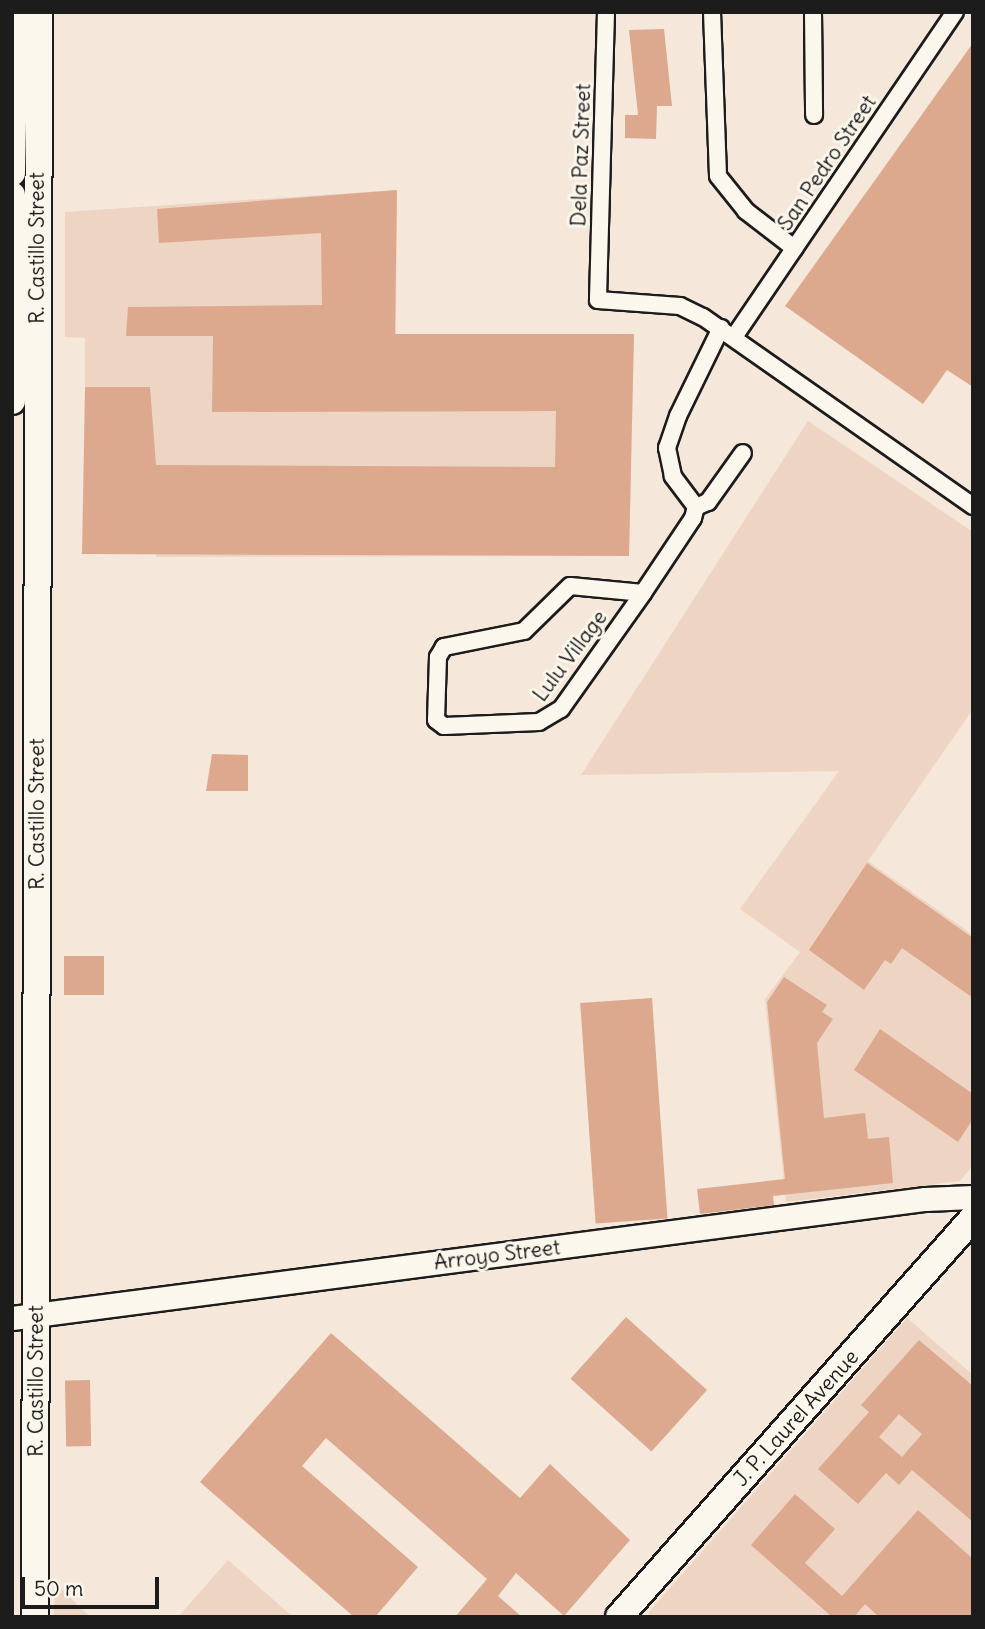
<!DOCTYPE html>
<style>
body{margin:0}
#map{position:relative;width:985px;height:1629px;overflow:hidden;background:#f5e7d9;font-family:Delius,sans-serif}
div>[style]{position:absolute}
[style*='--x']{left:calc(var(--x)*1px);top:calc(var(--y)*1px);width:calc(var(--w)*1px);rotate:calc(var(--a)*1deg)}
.built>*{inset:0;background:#eed4c3}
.building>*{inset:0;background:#dca98f;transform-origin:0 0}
.roads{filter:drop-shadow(2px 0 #1c1c1c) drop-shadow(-2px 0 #1c1c1c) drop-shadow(0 2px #1c1c1c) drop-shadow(0 -2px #1c1c1c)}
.street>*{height:16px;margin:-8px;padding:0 8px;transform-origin:8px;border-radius:8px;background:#fbf7ec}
.secondary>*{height:23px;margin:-11.5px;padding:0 11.5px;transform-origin:11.5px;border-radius:11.5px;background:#fbf7ec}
.primary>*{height:26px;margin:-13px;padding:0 13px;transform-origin:13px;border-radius:13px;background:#fbf7ec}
span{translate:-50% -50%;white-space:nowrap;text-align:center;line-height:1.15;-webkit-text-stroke:6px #fbf7ec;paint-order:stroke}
.street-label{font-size:21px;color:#1c1c1c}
.frame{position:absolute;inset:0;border:14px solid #1c1c1c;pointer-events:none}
.scale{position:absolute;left:21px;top:1577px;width:138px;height:32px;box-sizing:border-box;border:4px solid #1c1c1c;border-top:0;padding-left:9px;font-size:21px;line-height:24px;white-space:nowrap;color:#1c1c1c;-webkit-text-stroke:5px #fbf7ec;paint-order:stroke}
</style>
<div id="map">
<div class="built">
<div style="clip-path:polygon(397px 190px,396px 334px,634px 334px,629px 556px,156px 557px,150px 388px,85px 387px,85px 338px,65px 337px,65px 212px)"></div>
<div style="clip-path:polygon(808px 421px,973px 532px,973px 709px,868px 861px,973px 935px,973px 1165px,960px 1181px,786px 1202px,765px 999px,800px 952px,740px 909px,839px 771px,581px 775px)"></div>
<div style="clip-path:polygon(907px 1318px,973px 1375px,973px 1617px,827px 1617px,822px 1613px,819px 1617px,653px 1617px,648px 1613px)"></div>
<div style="clip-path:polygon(228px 1560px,293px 1617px,178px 1617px)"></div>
<div style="clip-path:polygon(55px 1583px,90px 1617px,54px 1617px)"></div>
</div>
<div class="building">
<div style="clip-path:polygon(664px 29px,672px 106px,657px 106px,656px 139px,625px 138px,625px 115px,638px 115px,629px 30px)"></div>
<div style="clip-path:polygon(973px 43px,973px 387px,947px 370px,923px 404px,785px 306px)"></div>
<div style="clip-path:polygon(397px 190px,395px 334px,634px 334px,629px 556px,82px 554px,85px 387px,150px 387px,156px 465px,555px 467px,556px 411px,212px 412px,213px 336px,126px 336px,128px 307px,322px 305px,321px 233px,159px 243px,157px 209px)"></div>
<div style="clip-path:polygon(212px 754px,248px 755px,248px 791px,206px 791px)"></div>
<div style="clip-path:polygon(867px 863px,973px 938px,973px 998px,902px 948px,891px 964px,885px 960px,864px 990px,809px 950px)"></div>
<div style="left:64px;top:956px;width:40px;height:39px"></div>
<div style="clip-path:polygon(784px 977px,827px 1005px,822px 1012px,833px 1019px,817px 1043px,824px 1118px,865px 1113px,868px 1139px,889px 1137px,893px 1183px,773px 1196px,774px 1205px,700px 1214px,697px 1189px,785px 1179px,767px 1002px)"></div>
<div style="left:652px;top:998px;width:221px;height:72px;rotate:86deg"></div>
<div style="clip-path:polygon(880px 1029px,973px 1094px,973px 1119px,958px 1142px,854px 1070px)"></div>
<div style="left:626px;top:1317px;width:109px;height:83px;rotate:42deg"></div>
<div style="clip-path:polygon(331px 1333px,520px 1498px,550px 1464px,630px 1540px,564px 1616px,516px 1573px,498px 1596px,522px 1617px,455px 1617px,487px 1579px,326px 1438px,302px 1466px,418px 1567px,375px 1617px,354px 1617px,200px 1482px)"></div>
<div style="clip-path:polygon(evenodd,919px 1340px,973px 1386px,973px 1522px,912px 1470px,899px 1485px,886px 1473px,858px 1504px,818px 1469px,869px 1412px,861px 1405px,919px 1340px,899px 1414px,922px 1434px,902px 1457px,879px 1437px,899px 1414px)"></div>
<div style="left:90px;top:1380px;width:66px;height:25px;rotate:89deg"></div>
<div style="clip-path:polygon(795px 1494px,835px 1529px,805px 1563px,842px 1596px,918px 1510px,973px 1559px,973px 1617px,879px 1617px,865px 1604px,854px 1617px,832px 1617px,751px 1545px)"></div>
</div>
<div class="roads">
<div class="street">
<div style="--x:606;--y:12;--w:288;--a:91.6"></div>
<div style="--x:598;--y:300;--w:82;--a:4.2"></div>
<div style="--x:680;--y:306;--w:25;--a:26"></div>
<div style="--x:703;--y:317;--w:330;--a:35"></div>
<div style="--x:712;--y:12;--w:164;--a:87.9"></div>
<div style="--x:718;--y:176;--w:45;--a:51.3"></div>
<div style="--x:746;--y:211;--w:61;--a:37.6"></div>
<div style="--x:813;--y:12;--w:103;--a:89.4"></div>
<div style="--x:734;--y:337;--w:393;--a:-55.8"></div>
<div style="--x:696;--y:507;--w:13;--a:-23"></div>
<div style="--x:708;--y:502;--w:60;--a:-54.5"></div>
<div style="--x:643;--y:593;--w:73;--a:-174.5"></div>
<div style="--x:570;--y:586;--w:64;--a:135.6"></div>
<div style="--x:524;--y:631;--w:82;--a:168.7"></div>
<div style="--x:444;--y:647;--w:12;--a:121"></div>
<div style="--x:438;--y:657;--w:63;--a:91.8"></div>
<div style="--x:436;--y:720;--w:10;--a:37"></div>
<div style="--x:444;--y:726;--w:95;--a:-2.4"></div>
<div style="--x:539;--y:722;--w:26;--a:-31"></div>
<div style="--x:561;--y:709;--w:142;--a:-54.7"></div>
<div style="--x:643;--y:593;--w:90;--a:-56.3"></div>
<div style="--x:693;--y:518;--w:11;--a:-75"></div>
<div style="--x:696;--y:507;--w:39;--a:-127"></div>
<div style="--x:673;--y:476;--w:29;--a:-102"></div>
<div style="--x:667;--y:448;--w:34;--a:-71"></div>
<div style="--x:678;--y:416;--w:98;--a:-64"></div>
</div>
<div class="secondary">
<div style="--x:12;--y:1318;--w:921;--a:-7.43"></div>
<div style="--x:925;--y:1199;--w:48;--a:-2.4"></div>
</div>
<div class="primary">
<div style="--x:12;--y:173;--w:161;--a:-88.9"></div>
<div style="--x:12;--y:195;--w:206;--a:90"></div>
<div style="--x:35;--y:1617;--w:1605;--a:-89.86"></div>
<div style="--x:619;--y:1617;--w:533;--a:-48.42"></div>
</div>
</div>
<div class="street-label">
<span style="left:581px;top:155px;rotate:-88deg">Dela Paz Street</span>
<span style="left:827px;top:163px;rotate:-56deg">San Pedro Street</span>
<span style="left:37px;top:248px;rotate:-90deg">R. Castillo Street</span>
<span style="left:570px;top:656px;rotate:-53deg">Lulu Village</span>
<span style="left:37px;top:814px;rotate:-90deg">R. Castillo Street</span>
<span style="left:497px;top:1255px;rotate:-7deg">Arroyo Street</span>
<span style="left:36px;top:1381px;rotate:-90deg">R. Castillo Street</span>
<span style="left:796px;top:1418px;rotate:-48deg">J. P. Laurel Avenue</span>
</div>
<div class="frame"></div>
<div class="scale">50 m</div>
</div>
